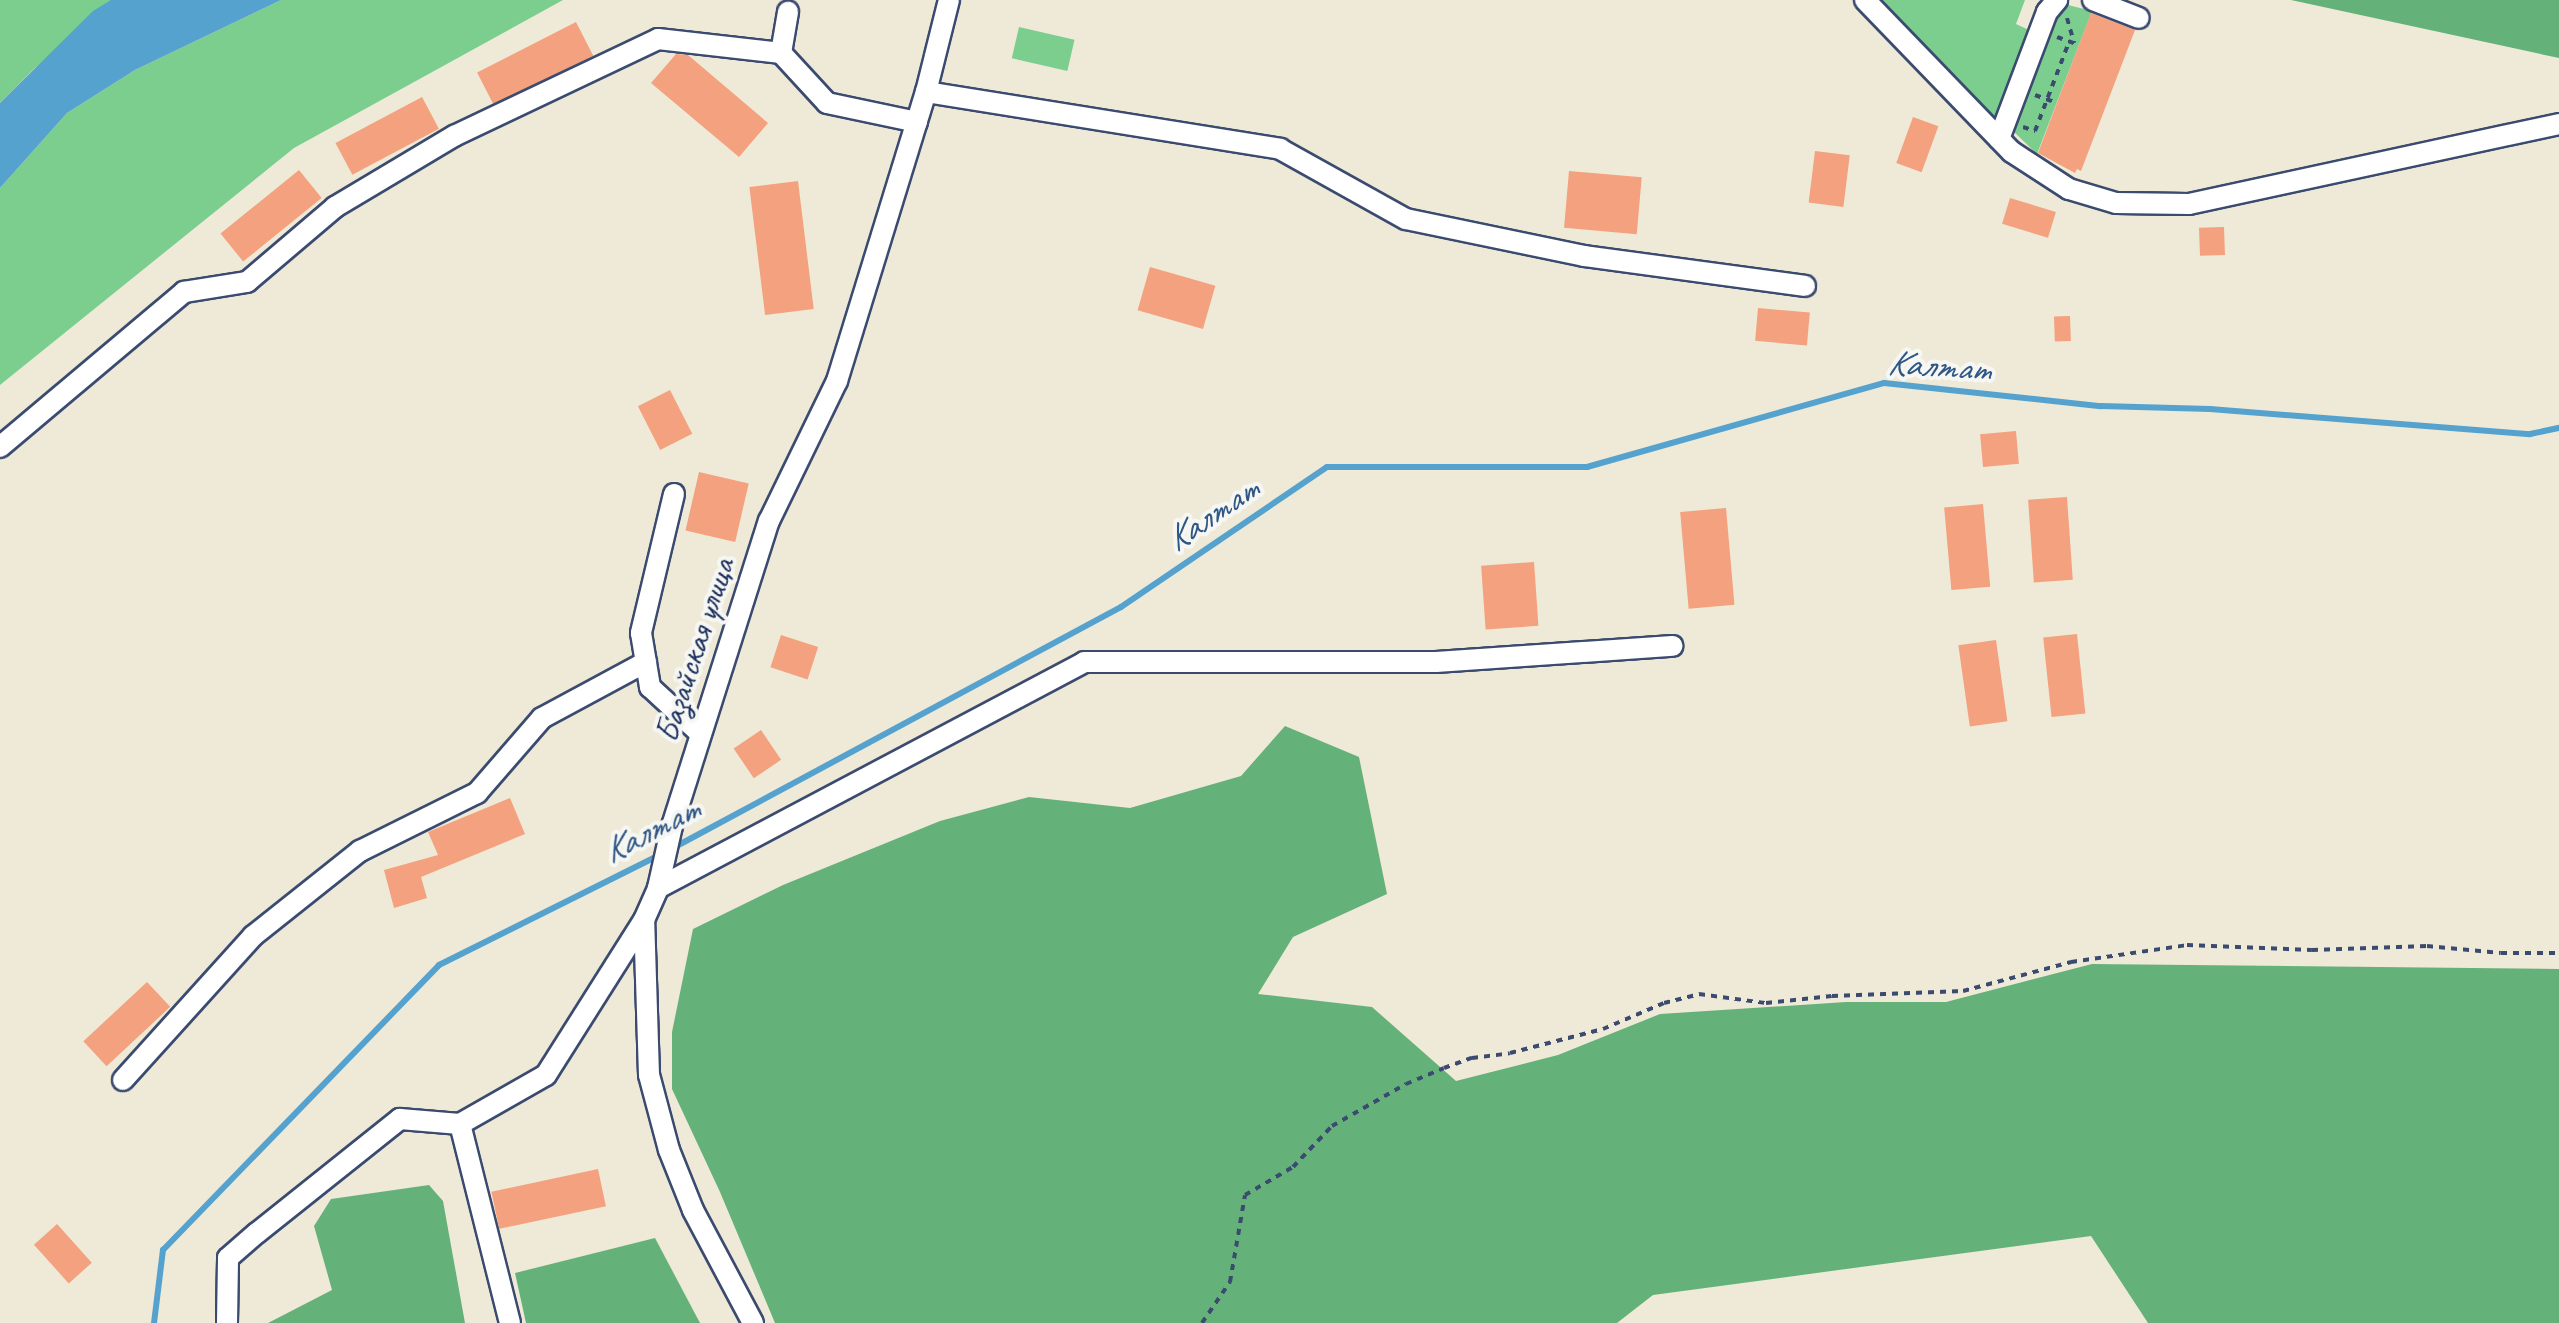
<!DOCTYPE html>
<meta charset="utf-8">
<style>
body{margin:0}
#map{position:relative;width:2559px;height:1323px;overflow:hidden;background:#efead7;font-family:Caveat,sans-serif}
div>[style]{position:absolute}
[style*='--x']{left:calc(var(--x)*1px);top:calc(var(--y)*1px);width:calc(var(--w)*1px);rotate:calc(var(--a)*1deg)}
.green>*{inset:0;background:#7cce8f;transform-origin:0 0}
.forest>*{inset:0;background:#65b17a}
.water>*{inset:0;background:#55a2ce}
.stream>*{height:6px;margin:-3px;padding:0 3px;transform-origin:3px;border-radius:3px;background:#55a2ce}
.building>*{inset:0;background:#f3a17e;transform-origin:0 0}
.path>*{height:4px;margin-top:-2px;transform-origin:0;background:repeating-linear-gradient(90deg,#3b4b70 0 6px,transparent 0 12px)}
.roads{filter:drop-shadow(2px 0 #3b4b70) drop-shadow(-2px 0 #3b4b70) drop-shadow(0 2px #3b4b70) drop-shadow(0 -2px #3b4b70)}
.minor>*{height:20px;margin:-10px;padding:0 10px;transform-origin:10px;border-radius:10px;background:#fff}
span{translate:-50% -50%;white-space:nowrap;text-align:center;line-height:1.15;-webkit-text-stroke:8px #f6f6f2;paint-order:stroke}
.street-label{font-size:34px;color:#1b2f5e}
.water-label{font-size:36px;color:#2f5785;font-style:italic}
</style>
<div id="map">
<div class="green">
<div style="clip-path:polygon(0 0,117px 0,35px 68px,0 103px)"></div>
<div style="clip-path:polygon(281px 0,563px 0,294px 148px,0 385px,0 188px,67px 113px,135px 70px)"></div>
<div style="clip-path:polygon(1880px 0,2025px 0,2016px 24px,2029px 30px,1995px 120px)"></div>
<div style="clip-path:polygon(2068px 5px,2092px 11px,2037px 154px,2013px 131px,2056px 16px)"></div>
<div style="left:1019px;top:27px;width:57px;height:32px;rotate:13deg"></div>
</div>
<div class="forest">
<div style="clip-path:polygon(2291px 0,2559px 0,2559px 58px)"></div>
<div style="clip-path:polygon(1285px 726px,1359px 757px,1387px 894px,1293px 937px,1258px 994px,1372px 1007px,1456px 1081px,1558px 1055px,1660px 1014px,1846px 1002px,1946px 1002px,2092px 964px,2559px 969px,2559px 1323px,2148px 1323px,2091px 1236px,1653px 1295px,1617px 1323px,775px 1323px,720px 1192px,672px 1089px,672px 1032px,693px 929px,783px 885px,940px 821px,1029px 797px,1130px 808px,1241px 776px)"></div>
<div style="clip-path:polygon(429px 1185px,443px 1201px,465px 1323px,268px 1323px,332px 1290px,314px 1226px,331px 1199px)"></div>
<div style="clip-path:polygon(655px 1238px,700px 1323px,526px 1323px,515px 1273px)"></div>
</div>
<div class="water">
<div style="clip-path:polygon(111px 0,281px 0,135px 70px,67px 113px,0 188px,0 103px,93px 11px)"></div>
</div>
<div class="stream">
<div style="--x:673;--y:848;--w:509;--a:-28.28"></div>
<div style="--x:1121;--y:607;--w:249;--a:-34.2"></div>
<div style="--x:1327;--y:467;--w:260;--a:0"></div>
<div style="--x:1587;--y:467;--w:309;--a:-15.8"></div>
<div style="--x:1884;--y:383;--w:218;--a:6.1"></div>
<div style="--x:2101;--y:406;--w:109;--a:1.6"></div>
<div style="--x:2210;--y:409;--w:321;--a:4.5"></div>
<div style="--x:2530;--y:434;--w:30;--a:-12"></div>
<div style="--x:154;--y:1323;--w:74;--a:-83"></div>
<div style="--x:163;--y:1250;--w:397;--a:-45.9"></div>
<div style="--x:439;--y:965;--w:247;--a:-26.5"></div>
</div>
<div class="building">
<div style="clip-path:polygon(2091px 13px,2135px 30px,2081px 171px,2077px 169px,2075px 173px,2038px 153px)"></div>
<div style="left:576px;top:22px;width:38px;height:111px;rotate:63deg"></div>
<div style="clip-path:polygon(676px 54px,688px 55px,768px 123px,739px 157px,651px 83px)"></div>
<div style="left:422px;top:97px;width:36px;height:98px;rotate:62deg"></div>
<div style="left:1913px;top:117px;width:27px;height:49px;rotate:20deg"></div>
<div style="left:1815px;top:151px;width:35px;height:52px;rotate:7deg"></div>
<div style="left:299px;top:170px;width:36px;height:101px;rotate:51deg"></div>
<div style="left:1569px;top:171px;width:73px;height:57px;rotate:5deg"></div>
<div style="left:798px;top:181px;width:129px;height:49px;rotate:83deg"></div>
<div style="left:2010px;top:198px;width:48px;height:27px;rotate:17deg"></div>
<div style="left:2224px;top:227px;width:28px;height:25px;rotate:88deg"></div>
<div style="left:1150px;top:267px;width:68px;height:45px;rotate:16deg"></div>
<div style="left:1758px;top:308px;width:52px;height:33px;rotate:5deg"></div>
<div style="left:2070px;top:316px;width:25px;height:16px;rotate:88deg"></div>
<div style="left:670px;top:390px;width:49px;height:36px;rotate:63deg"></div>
<div style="left:2016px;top:431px;width:33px;height:36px;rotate:85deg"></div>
<div style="left:699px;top:472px;width:51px;height:60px;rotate:13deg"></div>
<div style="left:2067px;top:497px;width:83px;height:39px;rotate:86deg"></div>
<div style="left:1983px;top:504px;width:83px;height:39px;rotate:85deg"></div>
<div style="left:1726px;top:508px;width:97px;height:46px;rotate:85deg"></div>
<div style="left:1534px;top:562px;width:64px;height:53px;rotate:86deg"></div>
<div style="left:2077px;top:634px;width:80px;height:34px;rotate:84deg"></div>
<div style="left:781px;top:635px;width:39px;height:34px;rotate:18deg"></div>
<div style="left:1996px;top:640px;width:82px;height:38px;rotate:82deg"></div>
<div style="left:761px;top:730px;width:36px;height:33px;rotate:56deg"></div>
<div style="clip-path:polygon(510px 798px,525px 834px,421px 877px,427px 898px,394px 908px,384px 870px,438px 855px,428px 832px)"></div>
<div style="left:147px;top:982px;width:34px;height:87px;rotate:47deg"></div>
<div style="left:598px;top:1169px;width:38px;height:109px;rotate:78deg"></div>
<div style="left:57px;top:1224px;width:52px;height:31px;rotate:48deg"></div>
</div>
<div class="path">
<div style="--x:2067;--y:18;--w:26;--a:74"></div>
<div style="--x:2057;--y:37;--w:23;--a:20"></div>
<div style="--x:2035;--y:95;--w:23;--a:20"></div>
<div style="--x:2023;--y:127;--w:13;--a:18"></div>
<div style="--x:2035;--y:131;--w:95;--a:-69.1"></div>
<div style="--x:1202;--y:1323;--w:50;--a:-55.7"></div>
<div style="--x:1230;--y:1282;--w:88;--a:-80.2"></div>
<div style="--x:1245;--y:1195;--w:56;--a:-30.3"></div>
<div style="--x:1293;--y:1167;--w:57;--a:-46.4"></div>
<div style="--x:1332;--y:1126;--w:85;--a:-29.6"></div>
<div style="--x:1406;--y:1084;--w:41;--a:-22.8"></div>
<div style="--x:1444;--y:1068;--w:30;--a:-20"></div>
<div style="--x:1472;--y:1058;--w:38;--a:-7"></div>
<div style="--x:1510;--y:1053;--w:96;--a:-14.5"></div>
<div style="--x:1603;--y:1029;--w:66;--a:-23.1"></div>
<div style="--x:1664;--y:1003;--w:36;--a:-14"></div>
<div style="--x:1699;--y:994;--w:68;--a:7.7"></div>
<div style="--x:1766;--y:1003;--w:66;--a:-6.1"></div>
<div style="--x:1832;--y:996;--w:131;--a:-2.2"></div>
<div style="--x:1963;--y:991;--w:112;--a:-15"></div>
<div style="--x:2071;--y:962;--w:117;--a:-8.3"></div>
<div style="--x:2187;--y:945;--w:125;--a:2.3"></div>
<div style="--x:2312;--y:950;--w:115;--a:-2"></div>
<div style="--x:2427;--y:946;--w:74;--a:5.4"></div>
<div style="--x:2501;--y:953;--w:58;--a:0"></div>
</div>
<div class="roads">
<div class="minor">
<div style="--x:1865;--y:0;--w:211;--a:46"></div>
<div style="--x:2012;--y:152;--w:68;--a:33"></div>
<div style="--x:2069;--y:189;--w:49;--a:16.6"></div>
<div style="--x:2116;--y:203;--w:73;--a:0.8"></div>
<div style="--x:2189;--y:204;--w:379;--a:-12.2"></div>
<div style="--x:2093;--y:0;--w:49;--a:21.4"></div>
<div style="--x:781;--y:53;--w:42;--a:-80.3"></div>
<div style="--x:926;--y:92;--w:359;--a:9.1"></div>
<div style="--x:1280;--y:149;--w:144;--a:29.1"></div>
<div style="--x:1406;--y:219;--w:182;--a:11.7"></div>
<div style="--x:1584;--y:256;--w:223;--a:7.7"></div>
<div style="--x:1999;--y:139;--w:136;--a:-69.3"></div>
<div style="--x:2047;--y:12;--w:16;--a:-50"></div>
<div style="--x:0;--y:447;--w:241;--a:-40.1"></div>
<div style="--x:184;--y:292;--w:64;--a:-9"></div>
<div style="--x:247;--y:282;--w:116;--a:-40.4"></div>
<div style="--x:335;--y:207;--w:139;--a:-30.8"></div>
<div style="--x:454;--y:136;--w:226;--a:-25.4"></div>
<div style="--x:658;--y:39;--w:124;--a:6.5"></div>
<div style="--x:781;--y:53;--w:68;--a:47.4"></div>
<div style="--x:827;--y:103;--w:92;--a:11.9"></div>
<div style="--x:674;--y:494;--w:143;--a:103.4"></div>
<div style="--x:641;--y:633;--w:55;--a:80.5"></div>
<div style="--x:650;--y:687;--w:69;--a:42.7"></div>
<div style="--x:658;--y:888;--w:482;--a:-27.9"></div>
<div style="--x:1084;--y:662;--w:352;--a:0"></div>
<div style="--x:1436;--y:662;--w:237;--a:-3.9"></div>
<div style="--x:123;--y:1080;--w:194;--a:-47.9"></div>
<div style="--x:253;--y:936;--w:137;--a:-38.5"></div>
<div style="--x:360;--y:851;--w:131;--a:-26.4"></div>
<div style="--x:477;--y:793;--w:99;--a:-49.1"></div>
<div style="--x:542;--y:718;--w:118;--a:-28.3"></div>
<div style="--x:227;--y:1323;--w:65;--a:-89.1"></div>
<div style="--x:228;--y:1258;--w:38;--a:-41"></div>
<div style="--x:257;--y:1233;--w:183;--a:-38.6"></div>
<div style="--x:400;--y:1119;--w:60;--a:4.8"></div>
<div style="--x:510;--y:1323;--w:205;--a:-104.1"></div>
<div style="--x:460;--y:1124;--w:99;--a:-29.7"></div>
<div style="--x:546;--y:1075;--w:183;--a:-57.7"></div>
<div style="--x:753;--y:1323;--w:128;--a:-118"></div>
<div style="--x:693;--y:1210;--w:65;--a:-111.8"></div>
<div style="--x:669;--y:1150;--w:78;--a:-104.9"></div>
<div style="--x:649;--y:1075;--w:155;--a:-91.8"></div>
<div style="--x:644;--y:920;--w:35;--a:-66"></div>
<div style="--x:658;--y:888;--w:64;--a:-77.3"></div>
<div style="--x:672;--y:826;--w:320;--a:-72.4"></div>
<div style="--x:769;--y:521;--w:156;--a:-64.1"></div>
<div style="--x:837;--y:381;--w:302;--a:-72.9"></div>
<div style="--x:926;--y:92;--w:95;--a:-76"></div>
</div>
</div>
<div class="street-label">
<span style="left:694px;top:650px;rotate:-72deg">Базайская улица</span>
</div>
<div class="water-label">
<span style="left:1939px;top:366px;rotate:4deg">Калтат</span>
<span style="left:1212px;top:514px;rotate:-34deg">Калтат</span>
<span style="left:651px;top:830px;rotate:-27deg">Калтат</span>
</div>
</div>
